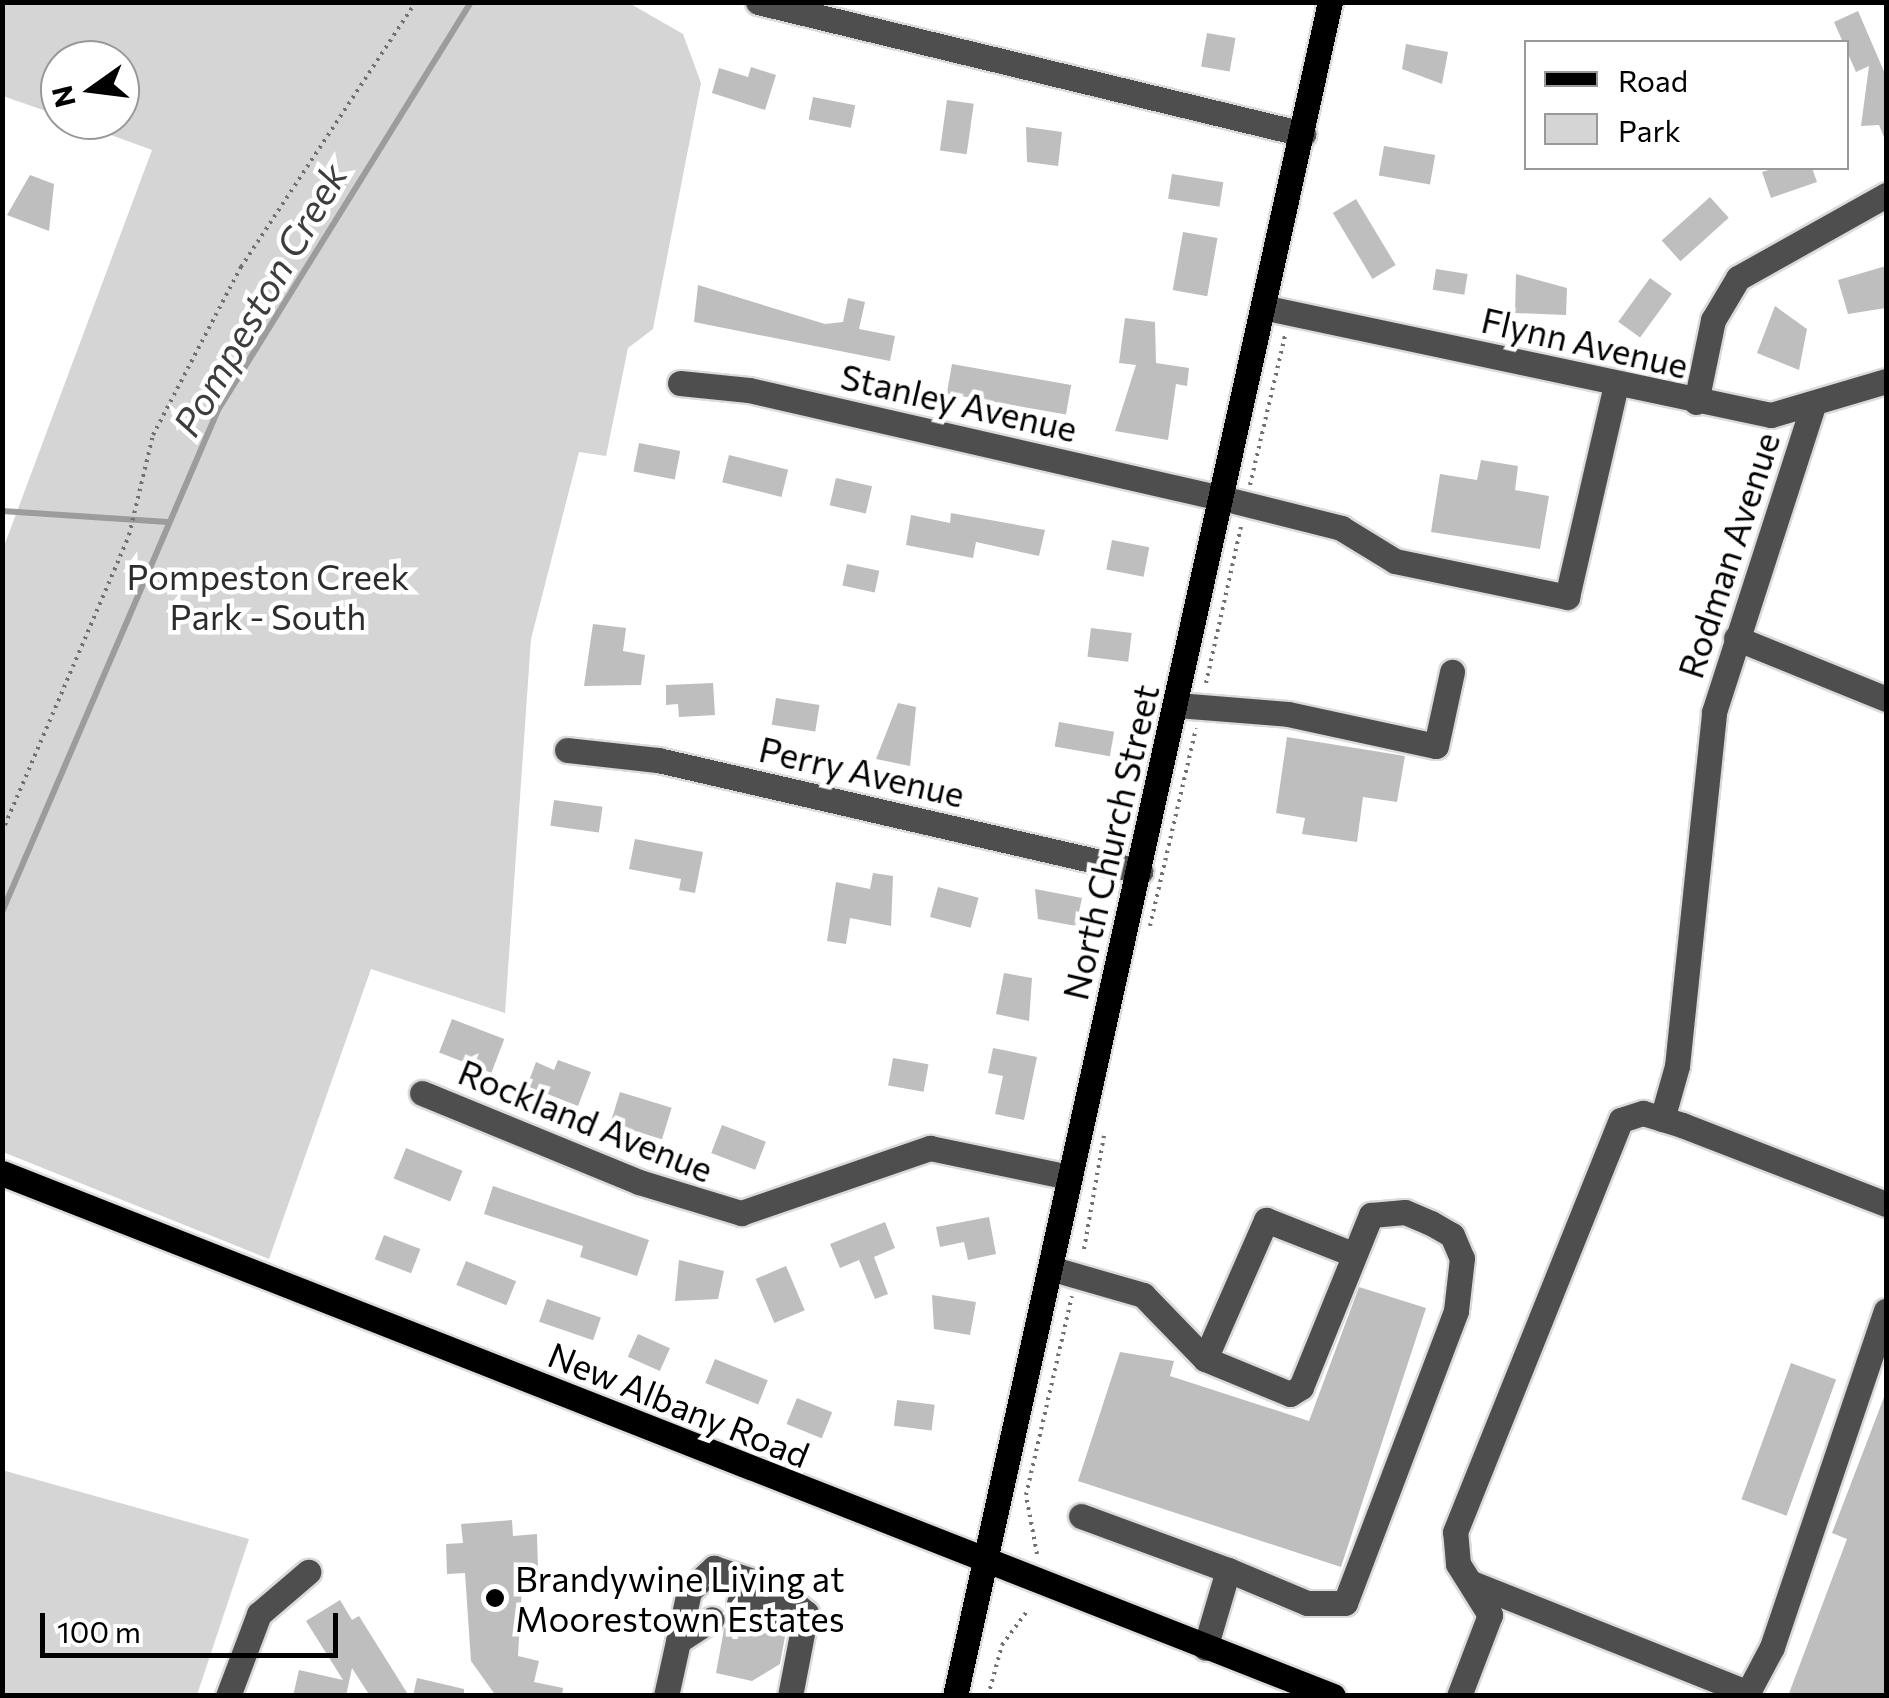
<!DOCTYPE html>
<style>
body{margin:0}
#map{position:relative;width:1889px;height:1698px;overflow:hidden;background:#fff;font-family:Commissioner,sans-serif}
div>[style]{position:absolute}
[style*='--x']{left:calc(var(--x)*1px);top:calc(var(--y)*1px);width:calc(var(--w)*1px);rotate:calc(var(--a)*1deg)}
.green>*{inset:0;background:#d5d5d5}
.stream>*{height:6px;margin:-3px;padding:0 3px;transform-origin:3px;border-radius:3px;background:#9c9c9c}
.building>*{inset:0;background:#bebebe;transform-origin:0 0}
.path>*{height:4px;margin-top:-2px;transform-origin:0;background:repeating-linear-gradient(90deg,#707070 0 2.5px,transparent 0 7.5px)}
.roads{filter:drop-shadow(2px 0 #dbdbdb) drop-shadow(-2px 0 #dbdbdb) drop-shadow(0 2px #dbdbdb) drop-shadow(0 -2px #dbdbdb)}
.minor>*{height:25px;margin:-12.5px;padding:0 12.5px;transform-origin:12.5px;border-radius:12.5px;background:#4e4e4e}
.major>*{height:25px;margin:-12.5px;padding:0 12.5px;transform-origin:12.5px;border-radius:12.5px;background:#000}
.dots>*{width:28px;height:28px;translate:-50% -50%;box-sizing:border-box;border:5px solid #fff;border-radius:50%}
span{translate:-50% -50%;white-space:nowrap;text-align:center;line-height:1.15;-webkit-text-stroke:9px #fff;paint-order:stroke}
.street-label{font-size:35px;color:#000}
.park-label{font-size:35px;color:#2c2c2c}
.poi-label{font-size:35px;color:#000}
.left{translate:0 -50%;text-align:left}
.water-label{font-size:38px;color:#3d3d3d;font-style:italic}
.frame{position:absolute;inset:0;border:5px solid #000;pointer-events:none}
.legend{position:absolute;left:1524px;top:40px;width:325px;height:130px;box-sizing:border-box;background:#fff;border:2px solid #999;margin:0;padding:12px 18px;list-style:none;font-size:30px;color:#000}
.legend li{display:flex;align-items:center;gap:20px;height:50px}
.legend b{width:50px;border:2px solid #999}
.north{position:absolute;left:40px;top:40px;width:100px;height:100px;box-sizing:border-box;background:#fff;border:2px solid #999;border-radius:50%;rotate:256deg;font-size:28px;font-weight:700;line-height:40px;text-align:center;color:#000}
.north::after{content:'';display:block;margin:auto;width:35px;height:45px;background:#000;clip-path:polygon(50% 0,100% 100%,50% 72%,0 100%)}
.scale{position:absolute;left:40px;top:1613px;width:298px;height:45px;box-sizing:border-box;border:5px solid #000;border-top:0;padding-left:12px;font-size:30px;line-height:35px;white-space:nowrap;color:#000;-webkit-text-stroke:8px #fff;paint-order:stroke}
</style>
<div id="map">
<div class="green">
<div style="clip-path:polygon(629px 3px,683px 34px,701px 83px,653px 329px,628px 348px,606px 456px,579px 452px,531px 639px,505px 1013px,371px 969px,269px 1259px,3px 1152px,3px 549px,152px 150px,70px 120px,120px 120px,120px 60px,60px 60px,60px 116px,3px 96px,3px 3px)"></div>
<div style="clip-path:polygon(2px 1470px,249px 1539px,197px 1695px,3px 1695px)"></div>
</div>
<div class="stream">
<div style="--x:2;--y:511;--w:166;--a:3.8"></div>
<div style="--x:2;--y:912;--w:546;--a:-66.72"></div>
<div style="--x:218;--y:410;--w:480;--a:-58.2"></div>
</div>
<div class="building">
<div style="clip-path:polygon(1858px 11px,1886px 76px,1886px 142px,1879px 125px,1861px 126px,1869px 66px,1856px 72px,1834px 22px)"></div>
<div style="left:1207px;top:33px;width:29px;height:34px;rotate:10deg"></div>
<div style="clip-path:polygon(1406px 44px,1448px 52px,1442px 84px,1402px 69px)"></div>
<div style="clip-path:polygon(751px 67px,776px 75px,765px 110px,712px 93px,719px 68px,748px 77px)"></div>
<div style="left:813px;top:97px;width:43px;height:23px;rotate:11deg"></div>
<div style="left:947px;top:100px;width:27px;height:51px;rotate:8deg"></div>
<div style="clip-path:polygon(1026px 127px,1062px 132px,1058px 166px,1027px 162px)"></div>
<div style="left:1384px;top:146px;width:52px;height:30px;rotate:10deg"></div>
<div style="clip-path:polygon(1775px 168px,1812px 168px,1817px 182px,1771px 198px,1762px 172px)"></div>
<div style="left:1172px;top:174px;width:52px;height:25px;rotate:9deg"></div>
<div style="clip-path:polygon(30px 175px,54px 184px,49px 231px,7px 215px)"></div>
<div style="left:1710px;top:197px;width:28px;height:65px;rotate:48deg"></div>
<div style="left:1356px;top:199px;width:77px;height:27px;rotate:59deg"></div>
<div style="left:1183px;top:232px;width:35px;height:59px;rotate:10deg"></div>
<div style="clip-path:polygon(1886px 266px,1886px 308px,1848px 314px,1838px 280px)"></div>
<div style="left:1436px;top:269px;width:32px;height:21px;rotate:9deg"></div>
<div style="clip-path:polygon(1516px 274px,1567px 288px,1566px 315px,1515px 313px)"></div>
<div style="left:1650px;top:278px;width:27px;height:54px;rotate:36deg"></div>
<div style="clip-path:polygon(698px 285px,825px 324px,843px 322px,848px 298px,865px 302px,859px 329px,895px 336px,890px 361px,694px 322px)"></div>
<div style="clip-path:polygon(1775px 306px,1807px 329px,1799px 370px,1757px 353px)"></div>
<div style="clip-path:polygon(1125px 318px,1155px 322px,1156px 363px,1189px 368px,1187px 386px,1176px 384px,1168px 440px,1115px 431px,1136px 365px,1119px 363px)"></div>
<div style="left:952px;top:364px;width:121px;height:30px;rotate:10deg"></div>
<div style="left:639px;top:443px;width:42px;height:29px;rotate:11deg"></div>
<div style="left:729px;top:455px;width:61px;height:28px;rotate:14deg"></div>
<div style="clip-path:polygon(1481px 460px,1518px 466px,1515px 490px,1549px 496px,1540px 549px,1431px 532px,1440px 474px,1477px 480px)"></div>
<div style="left:836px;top:478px;width:37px;height:28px;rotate:13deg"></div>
<div style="clip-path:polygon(951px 513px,1045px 530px,1039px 556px,976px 542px,973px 558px,906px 545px,911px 515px,950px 523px)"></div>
<div style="left:1112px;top:540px;width:38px;height:30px;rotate:11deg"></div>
<div style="left:847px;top:564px;width:33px;height:22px;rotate:12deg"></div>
<div style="clip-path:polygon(593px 624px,626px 628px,623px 651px,645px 655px,641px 685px,584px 686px)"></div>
<div style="left:1091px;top:628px;width:41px;height:29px;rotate:7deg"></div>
<div style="clip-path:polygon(713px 683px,715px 715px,679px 717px,678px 704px,666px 705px,666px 685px)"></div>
<div style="left:776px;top:698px;width:44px;height:27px;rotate:9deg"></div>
<div style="clip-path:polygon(898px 703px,916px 707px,910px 766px,876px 759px)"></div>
<div style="left:1059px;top:722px;width:56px;height:25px;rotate:10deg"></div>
<div style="clip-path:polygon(1287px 737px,1405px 756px,1397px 802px,1363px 797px,1357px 842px,1302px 834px,1305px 818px,1276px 813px)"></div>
<div style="left:554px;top:800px;width:49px;height:26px;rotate:8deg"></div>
<div style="clip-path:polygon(635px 839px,703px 852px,695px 893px,679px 890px,681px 879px,629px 869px)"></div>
<div style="clip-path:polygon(873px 873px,893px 876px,891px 926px,850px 918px,846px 944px,827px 941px,836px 882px,870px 889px)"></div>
<div style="left:938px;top:887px;width:42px;height:31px;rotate:15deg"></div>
<div style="clip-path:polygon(1035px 889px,1082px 898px,1076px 926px,1038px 919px)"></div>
<div style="clip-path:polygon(1004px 973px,1032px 978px,1029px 1021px,996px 1014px)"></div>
<div style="left:452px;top:1019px;width:56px;height:36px;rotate:21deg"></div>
<div style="clip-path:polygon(993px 1048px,1037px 1057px,1024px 1120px,995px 1114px,1003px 1076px,988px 1073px)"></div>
<div style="left:893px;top:1058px;width:36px;height:28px;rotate:10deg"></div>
<div style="clip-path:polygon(558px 1060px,591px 1072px,578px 1106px,527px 1086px,536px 1062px,554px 1070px)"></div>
<div style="left:620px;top:1092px;width:54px;height:33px;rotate:17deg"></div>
<div style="left:722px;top:1125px;width:47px;height:30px;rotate:21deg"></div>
<div style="left:406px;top:1148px;width:61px;height:33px;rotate:22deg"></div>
<div style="clip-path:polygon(493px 1186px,649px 1240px,637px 1276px,580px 1257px,583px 1246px,484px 1214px)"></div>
<div style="clip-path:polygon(989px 1217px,996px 1254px,968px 1260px,964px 1242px,940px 1247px,936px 1227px)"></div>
<div style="clip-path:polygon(885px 1222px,895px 1248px,874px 1257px,888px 1294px,875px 1299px,859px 1260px,840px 1268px,830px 1244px)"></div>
<div style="left:384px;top:1235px;width:39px;height:26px;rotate:21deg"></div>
<div style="clip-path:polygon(679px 1260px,724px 1271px,718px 1299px,675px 1301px)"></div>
<div style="left:466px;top:1261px;width:54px;height:26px;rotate:22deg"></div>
<div style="left:786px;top:1266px;width:48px;height:33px;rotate:67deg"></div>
<div style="clip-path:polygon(1359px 1287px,1426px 1308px,1341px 1567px,1078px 1481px,1120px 1352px,1174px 1361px,1170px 1376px,1309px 1421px)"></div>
<div style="clip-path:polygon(932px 1295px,976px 1302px,970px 1335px,934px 1329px)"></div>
<div style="left:547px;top:1299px;width:57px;height:24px;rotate:19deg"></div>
<div style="left:638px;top:1334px;width:35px;height:25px;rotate:24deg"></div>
<div style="left:715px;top:1359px;width:57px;height:26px;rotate:22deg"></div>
<div style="left:1791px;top:1363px;width:48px;height:145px;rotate:20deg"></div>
<div style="clip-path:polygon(1886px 1392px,1886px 1696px,1788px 1696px,1847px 1539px,1832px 1533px)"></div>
<div style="left:797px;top:1398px;width:38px;height:28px;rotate:22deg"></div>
<div style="left:897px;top:1400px;width:38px;height:26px;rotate:7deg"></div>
<div style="clip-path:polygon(512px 1520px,513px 1536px,537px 1534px,538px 1568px,523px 1569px,518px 1656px,539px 1661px,534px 1682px,563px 1688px,562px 1696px,496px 1696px,471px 1661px,465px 1573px,447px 1574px,446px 1544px,463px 1543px,461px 1524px)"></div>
<div style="clip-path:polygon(340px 1600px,352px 1620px,359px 1616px,409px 1696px,370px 1696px,352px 1668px,346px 1696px,293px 1696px,299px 1670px,343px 1680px,306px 1621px)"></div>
<div style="clip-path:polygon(727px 1613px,786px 1631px,780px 1664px,752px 1681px,716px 1673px)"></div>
<div style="clip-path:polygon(417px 1678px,464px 1689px,464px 1696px,413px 1696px)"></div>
</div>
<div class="path">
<div style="--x:1250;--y:485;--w:153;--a:-76.8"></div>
<div style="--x:1206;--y:683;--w:160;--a:-77.4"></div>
<div style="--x:2;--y:832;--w:323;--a:-66.8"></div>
<div style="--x:129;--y:535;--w:103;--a:-76.5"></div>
<div style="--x:153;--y:435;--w:190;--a:-62.4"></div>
<div style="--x:241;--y:267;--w:318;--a:-56.6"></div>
<div style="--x:1150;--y:926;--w:203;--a:-76.9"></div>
<div style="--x:1084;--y:1249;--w:115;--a:-80"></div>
<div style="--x:1037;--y:1554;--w:60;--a:-100.6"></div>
<div style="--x:1026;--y:1495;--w:204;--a:-77"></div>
<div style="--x:988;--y:1696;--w:53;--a:-74.6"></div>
<div style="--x:1002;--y:1645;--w:44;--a:-53.4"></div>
</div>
<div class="roads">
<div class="minor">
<div style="--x:758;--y:2;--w:561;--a:13.61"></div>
<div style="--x:1267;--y:308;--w:515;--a:11.99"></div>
<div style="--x:1771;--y:415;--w:120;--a:-16.5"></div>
<div style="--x:680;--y:383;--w:69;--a:5.8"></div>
<div style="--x:749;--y:390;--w:485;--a:12.9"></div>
<div style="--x:1222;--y:498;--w:123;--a:14.1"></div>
<div style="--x:1341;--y:528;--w:63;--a:31.4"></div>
<div style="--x:1395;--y:561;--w:176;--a:11.8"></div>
<div style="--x:1567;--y:597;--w:219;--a:-77"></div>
<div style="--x:1696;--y:402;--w:84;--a:-78.3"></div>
<div style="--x:1713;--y:320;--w:49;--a:-59.2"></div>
<div style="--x:1738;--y:278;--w:170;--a:-29.3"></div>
<div style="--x:1736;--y:638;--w:162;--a:22.1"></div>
<div style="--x:1177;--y:705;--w:111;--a:4.6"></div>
<div style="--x:1288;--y:714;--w:151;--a:12.2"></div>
<div style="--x:1436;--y:746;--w:76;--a:-77.8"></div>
<div style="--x:567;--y:750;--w:92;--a:6.3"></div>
<div style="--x:658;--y:760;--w:495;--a:13"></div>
<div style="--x:422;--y:1093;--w:235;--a:22.3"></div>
<div style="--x:639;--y:1182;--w:107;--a:16.9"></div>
<div style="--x:741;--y:1213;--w:200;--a:-19"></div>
<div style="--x:930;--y:1148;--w:142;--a:11.8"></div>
<div style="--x:1662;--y:1119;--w:55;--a:-74.2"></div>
<div style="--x:1677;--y:1066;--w:356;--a:-84"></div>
<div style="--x:1714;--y:712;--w:319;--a:-72.1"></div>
<div style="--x:1053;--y:1269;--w:94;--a:16.1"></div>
<div style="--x:1143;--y:1295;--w:89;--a:45.9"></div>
<div style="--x:1205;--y:1359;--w:92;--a:22.4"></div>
<div style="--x:1290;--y:1394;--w:13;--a:-32"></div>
<div style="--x:1301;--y:1387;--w:186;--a:-67.9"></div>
<div style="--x:1371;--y:1215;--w:34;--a:-5"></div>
<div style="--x:1405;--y:1212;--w:28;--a:23"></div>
<div style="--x:1431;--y:1223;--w:24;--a:30"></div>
<div style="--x:1452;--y:1235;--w:25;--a:67"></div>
<div style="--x:1462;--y:1258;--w:53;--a:96.5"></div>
<div style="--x:1456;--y:1311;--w:312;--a:110.8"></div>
<div style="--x:1345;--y:1603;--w:38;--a:180"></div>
<div style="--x:1307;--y:1603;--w:86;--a:-157.3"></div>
<div style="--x:1228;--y:1570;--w:81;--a:106.4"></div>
<div style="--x:1205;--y:1359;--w:152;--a:-66.3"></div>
<div style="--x:1266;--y:1220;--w:90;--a:21.4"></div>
<div style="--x:1081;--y:1516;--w:157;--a:20.2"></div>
<div style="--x:1472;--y:1583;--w:298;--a:21.7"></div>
<div style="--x:739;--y:1603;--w:56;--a:13.5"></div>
<div style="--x:678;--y:1641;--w:40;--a:-32.9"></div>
<div style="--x:228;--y:1696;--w:88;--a:-69.3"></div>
<div style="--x:259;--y:1614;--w:65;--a:-40.6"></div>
<div style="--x:666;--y:1696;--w:107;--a:-77.6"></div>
<div style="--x:689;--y:1591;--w:34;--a:-43"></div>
<div style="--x:714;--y:1568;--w:66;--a:18.4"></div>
<div style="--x:777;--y:1589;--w:38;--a:40"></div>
<div style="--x:806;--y:1613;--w:85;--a:100.9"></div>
<div style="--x:1459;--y:1696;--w:87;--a:-69.1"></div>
<div style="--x:1490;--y:1615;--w:60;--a:-122.1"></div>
<div style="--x:1458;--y:1564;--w:32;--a:-95"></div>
<div style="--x:1455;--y:1532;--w:444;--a:-68.1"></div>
<div style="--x:1621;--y:1120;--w:23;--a:-18"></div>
<div style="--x:1643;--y:1113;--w:41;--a:17.1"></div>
<div style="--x:1682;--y:1125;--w:219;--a:21.2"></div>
<div style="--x:1746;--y:1696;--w:55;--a:-62"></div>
<div style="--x:1772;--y:1647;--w:355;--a:-71.3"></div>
</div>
<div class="major">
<div style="--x:2;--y:1173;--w:1430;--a:21.45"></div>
<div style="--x:955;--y:1696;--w:1735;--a:-77.52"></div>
</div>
</div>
<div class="dots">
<div style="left:495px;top:1598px;background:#000"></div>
</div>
<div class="street-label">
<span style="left:1585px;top:342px;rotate:13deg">Flynn Avenue</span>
<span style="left:959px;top:402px;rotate:13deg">Stanley Avenue</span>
<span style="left:1728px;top:555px;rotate:-72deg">Rodman Avenue</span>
<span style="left:862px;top:771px;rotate:13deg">Perry Avenue</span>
<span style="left:1110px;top:842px;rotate:-77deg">North Church Street</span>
<span style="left:586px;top:1120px;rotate:22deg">Rockland Avenue</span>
<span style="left:679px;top:1404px;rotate:22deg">New Albany Road</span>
</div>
<div class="park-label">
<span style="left:268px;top:596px">Pompeston Creek<br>Park - South</span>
</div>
<div class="poi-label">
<span class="left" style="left:515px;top:1598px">Brandywine Living at<br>Moorestown Estates</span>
</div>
<div class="water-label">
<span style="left:259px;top:299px;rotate:-60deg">Pompeston Creek</span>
</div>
<div class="frame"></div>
<ul class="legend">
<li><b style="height:12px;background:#000"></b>Road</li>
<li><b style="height:28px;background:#d5d5d5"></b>Park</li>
</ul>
<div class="north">N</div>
<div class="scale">100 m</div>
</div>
